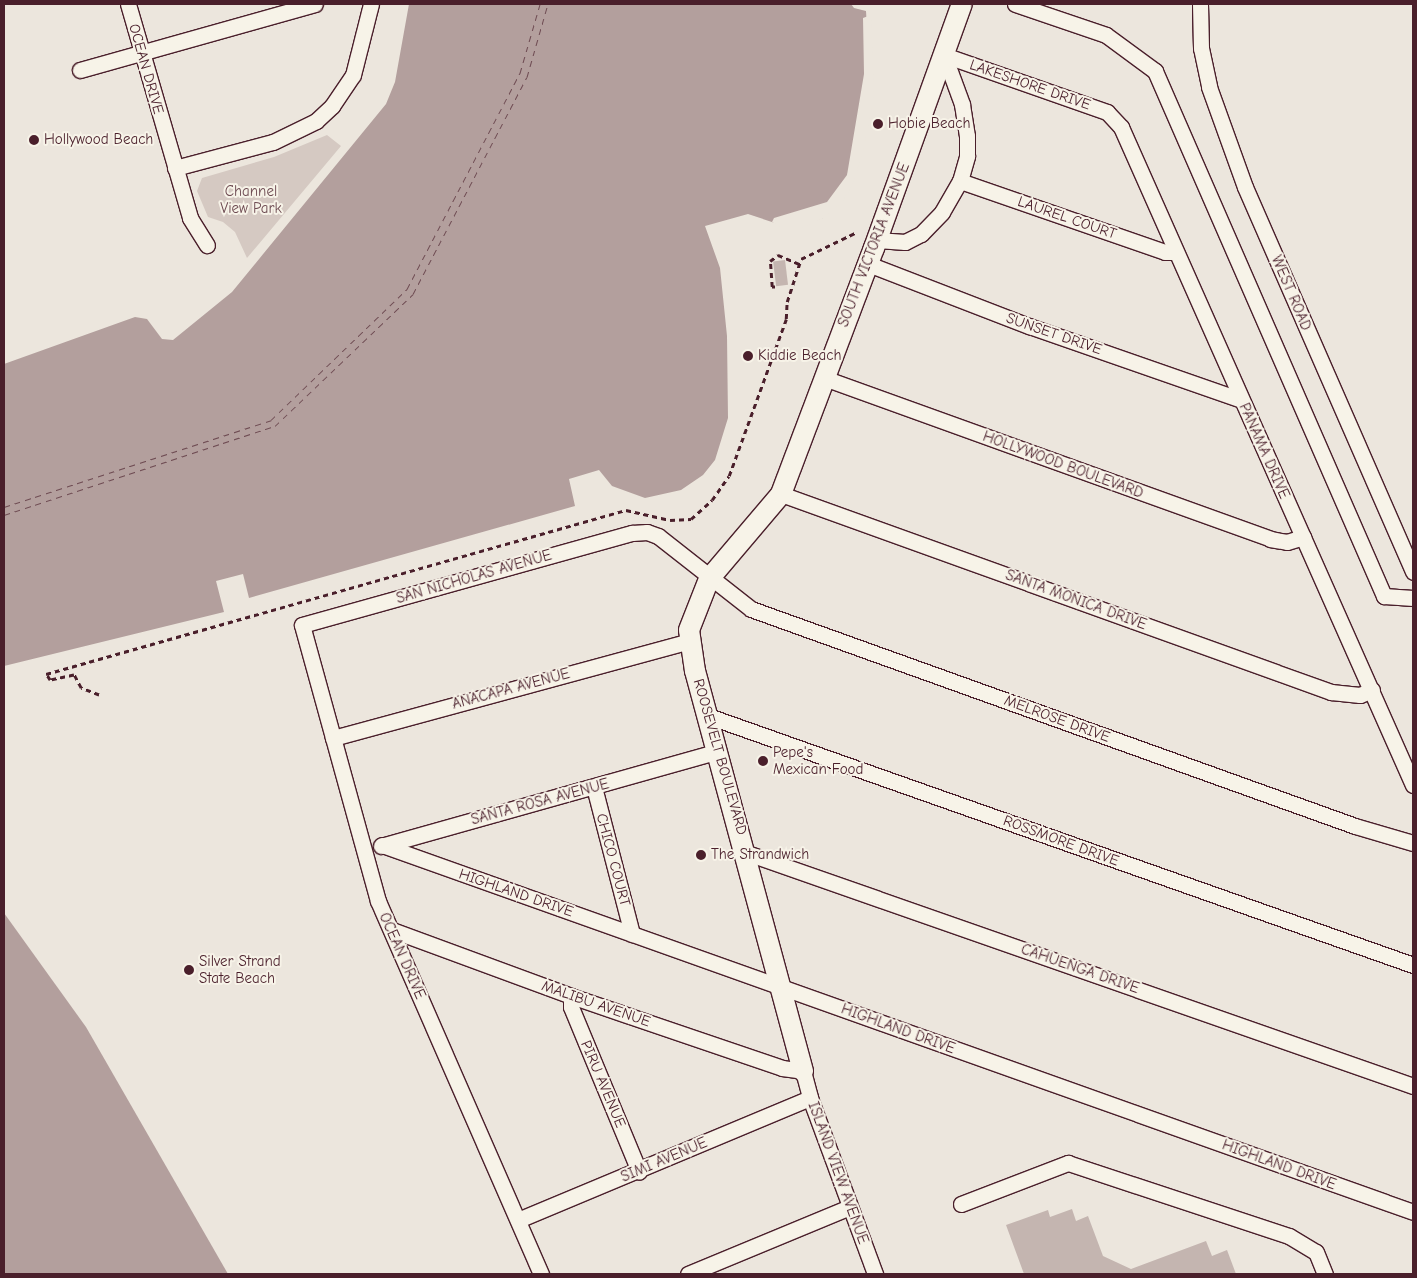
<!DOCTYPE html>
<style>
body{margin:0}
#map{position:relative;width:1417px;height:1278px;overflow:hidden;background:#ece6dd;font-family:"Comic Neue",sans-serif}
div>[style]{position:absolute}
[style*='--x']{left:calc(var(--x)*1px);top:calc(var(--y)*1px);width:calc(var(--w)*1px);rotate:calc(var(--a)*1deg)}
.green>*{inset:0;background:#d5c9c2}
.water>*{inset:0;background:#b39f9d}
.pier>*{inset:0;background:#ece6dd}
.ferry>*{height:1px;margin-top:-0.5px;transform-origin:0;background:repeating-linear-gradient(90deg,#6f4c53 0 6px,transparent 0 11px)}
.building>*{inset:0;background:#c4b5b0;transform-origin:0 0}
.path>*{height:2.5px;margin-top:-1.25px;transform-origin:0;background:repeating-linear-gradient(90deg,#4a1f2b 0 5px,transparent 0 9px)}
.roads{filter:drop-shadow(1px 0 #4a1f2b) drop-shadow(-1px 0 #4a1f2b) drop-shadow(0 1px #4a1f2b) drop-shadow(0 -1px #4a1f2b)}
.minor>*{height:15px;margin:-7.5px;padding:0 7.5px;transform-origin:7.5px;border-radius:7.5px;background:#f7f3e8}
.tertiary>*{height:20px;margin:-10px;padding:0 10px;transform-origin:10px;border-radius:10px;background:#f7f3e8}
.dots>*{width:14px;height:14px;translate:-50% -50%;box-sizing:border-box;border:2px solid #f7f3e8;border-radius:50%}
span{translate:-50% -50%;white-space:nowrap;text-align:center;line-height:1.15;-webkit-text-stroke:4px #f7f3e8;paint-order:stroke}
.street-label{font-size:15px;color:#4a1f2b}
.poi-label{font-size:15px;color:#4a1f2b}
.left{translate:0 -50%;text-align:left}
.park-label{font-size:15px;color:#6d4a51}
.frame{position:absolute;inset:0;border:5px solid #4a1f2b;pointer-events:none}
</style>
<div id="map">
<div class="green">
<div style="clip-path:polygon(327px 135px,341px 146px,247px 258px,235px 232px,223px 222px,208px 217px,197px 191px,202px 178px,274px 157px)"></div>
</div>
<div class="water">
<div style="clip-path:polygon(409px 4px,851px 4px,854px 8px,866px 11px,871px 96px,839px 203px,823px 218px,801px 226px,781px 225px,748px 214px,705px 226px,720px 268px,727px 336px,728px 418px,715px 460px,703px 475px,681px 490px,645px 498px,612px 486px,599px 470px,569px 479px,575px 506px,249px 598px,243px 574px,216px 581px,224px 612px,4px 666px,4px 364px,135px 317px,147px 319px,162px 339px,173px 340px,232px 292px,386px 104px,395px 82px)"></div>
<div style="clip-path:polygon(4px 913px,86px 1027px,228px 1274px,4px 1274px)"></div>
</div>
<div class="pier">
<div style="clip-path:polygon(871px 15px,874px 96px,863px 152px,852px 186px,842px 202px,824px 218px,801px 228px,783px 228px,772px 222px,774px 218px,827px 202px,847px 175px,864px 74px,863px 18px)"></div>
</div>
<div class="ferry">
<div style="--x:4;--y:507;--w:281;--a:-18"></div>
<div style="--x:271;--y:420;--w:189;--a:-43.9"></div>
<div style="--x:407;--y:289;--w:244;--a:-62.4"></div>
<div style="--x:520;--y:73;--w:72;--a:-73.8"></div>
<div style="--x:4;--y:515;--w:285;--a:-18.2"></div>
<div style="--x:275;--y:426;--w:191;--a:-43.7"></div>
<div style="--x:413;--y:294;--w:245;--a:-62.3"></div>
<div style="--x:527;--y:77;--w:76;--a:-74"></div>
</div>
<div class="building">
<div style="left:785px;top:260px;width:25px;height:12px;rotate:83deg"></div>
<div style="clip-path:polygon(1072px 1209px,1076px 1221px,1088px 1216px,1103px 1256px,1131px 1269px,1206px 1241px,1212px 1256px,1227px 1250px,1236px 1274px,1024px 1274px,1006px 1225px,1048px 1210px,1050px 1217px)"></div>
</div>
<div class="path">
<div style="--x:1135;--y:4;--w:14;--a:0"></div>
<div style="--x:775;--y:287;--w:3;--a:180"></div>
<div style="--x:772;--y:287;--w:26;--a:-94"></div>
<div style="--x:770;--y:261;--w:10;--a:-37"></div>
<div style="--x:778;--y:255;--w:23;--a:23"></div>
<div style="--x:99;--y:695;--w:19;--a:-159"></div>
<div style="--x:81;--y:688;--w:15;--a:-118"></div>
<div style="--x:74;--y:675;--w:25;--a:168"></div>
<div style="--x:50;--y:680;--w:7;--a:-124"></div>
<div style="--x:46;--y:674;--w:603;--a:-15.79"></div>
<div style="--x:626;--y:510;--w:45;--a:12.8"></div>
<div style="--x:670;--y:520;--w:21;--a:-3"></div>
<div style="--x:691;--y:519;--w:28;--a:-42"></div>
<div style="--x:712;--y:500;--w:29;--a:-55"></div>
<div style="--x:729;--y:476;--w:167;--a:-70"></div>
<div style="--x:786;--y:319;--w:17;--a:-87"></div>
<div style="--x:787;--y:302;--w:45;--a:-72"></div>
<div style="--x:801;--y:259;--w:60;--a:-25.7"></div>
</div>
<div class="roads">
<div class="minor">
<div style="--x:128;--y:4;--w:223;--a:73.8"></div>
<div style="--x:190;--y:218;--w:32;--a:58"></div>
<div style="--x:1015;--y:4;--w:96;--a:18.8"></div>
<div style="--x:1106;--y:35;--w:61;--a:36.3"></div>
<div style="--x:1155;--y:71;--w:573;--a:66.43"></div>
<div style="--x:1384;--y:596;--w:29;--a:4"></div>
<div style="--x:1200;--y:4;--w:44;--a:88.7"></div>
<div style="--x:1201;--y:48;--w:40;--a:78"></div>
<div style="--x:1209;--y:87;--w:106;--a:70.2"></div>
<div style="--x:1245;--y:187;--w:420;--a:66.4"></div>
<div style="--x:944;--y:55;--w:173;--a:19.3"></div>
<div style="--x:1107;--y:112;--w:21;--a:47"></div>
<div style="--x:1121;--y:127;--w:720;--a:66.07"></div>
<div style="--x:80;--y:70;--w:244;--a:-15.7"></div>
<div style="--x:175;--y:168;--w:101;--a:-14.9"></div>
<div style="--x:273;--y:142;--w:48;--a:-26"></div>
<div style="--x:316;--y:121;--w:22;--a:-43"></div>
<div style="--x:332;--y:106;--w:37;--a:-56"></div>
<div style="--x:353;--y:75;--w:73;--a:-75.8"></div>
<div style="--x:960;--y:181;--w:217;--a:19.1"></div>
<div style="--x:1165;--y:252;--w:10;--a:0"></div>
<div style="--x:877;--y:240;--w:28;--a:4"></div>
<div style="--x:905;--y:242;--w:18;--a:-27"></div>
<div style="--x:921;--y:234;--w:30;--a:-46"></div>
<div style="--x:942;--y:212;--w:36;--a:-60"></div>
<div style="--x:960;--y:181;--w:26;--a:-74"></div>
<div style="--x:967;--y:156;--w:20;--a:-90"></div>
<div style="--x:967;--y:136;--w:32;--a:-99"></div>
<div style="--x:962;--y:104;--w:52;--a:-110.2"></div>
<div style="--x:868;--y:264;--w:173;--a:21.1"></div>
<div style="--x:1029;--y:326;--w:225;--a:19.2"></div>
<div style="--x:824;--y:378;--w:474;--a:19.8"></div>
<div style="--x:1270;--y:539;--w:17;--a:10"></div>
<div style="--x:1287;--y:542;--w:17;--a:-17"></div>
<div style="--x:781;--y:494;--w:585;--a:19.8"></div>
<div style="--x:1331;--y:692;--w:29;--a:6"></div>
<div style="--x:1360;--y:695;--w:13;--a:-23"></div>
<div style="--x:708;--y:716;--w:748;--a:19.45"></div>
<div style="--x:333;--y:738;--w:369;--a:-15.2"></div>
<div style="--x:594;--y:787;--w:152;--a:75.5"></div>
<div style="--x:382;--y:845;--w:1094;--a:19.59"></div>
<div style="--x:381;--y:846;--w:348;--a:-15.7"></div>
<div style="--x:747;--y:853;--w:706;--a:19.28"></div>
<div style="--x:392;--y:930;--w:191;--a:20.2"></div>
<div style="--x:571;--y:996;--w:223;--a:18.8"></div>
<div style="--x:782;--y:1068;--w:21;--a:8"></div>
<div style="--x:803;--y:1071;--w:28;--a:75"></div>
<div style="--x:810;--y:1098;--w:188;--a:69.7"></div>
<div style="--x:571;--y:996;--w:11;--a:90"></div>
<div style="--x:571;--y:1007;--w:178;--a:67.5"></div>
<div style="--x:961;--y:1204;--w:115;--a:-21"></div>
<div style="--x:1068;--y:1163;--w:233;--a:18.3"></div>
<div style="--x:1289;--y:1236;--w:31;--a:31"></div>
<div style="--x:1316;--y:1252;--w:24;--a:68"></div>
<div style="--x:518;--y:1220;--w:316;--a:-22.7"></div>
<div style="--x:541;--y:1274;--w:407;--a:-113.6"></div>
<div style="--x:378;--y:901;--w:286;--a:-105.4"></div>
<div style="--x:302;--y:625;--w:343;--a:-15.6"></div>
<div style="--x:632;--y:533;--w:15;--a:-4"></div>
<div style="--x:647;--y:532;--w:12;--a:20"></div>
<div style="--x:658;--y:536;--w:118;--a:38.1"></div>
<div style="--x:751;--y:609;--w:642;--a:19.76"></div>
<div style="--x:1355;--y:826;--w:60;--a:16.3"></div>
<div style="--x:688;--y:1274;--w:175;--a:-22.5"></div>
</div>
<div class="tertiary">
<div style="--x:803;--y:1071;--w:414;--a:-105.1"></div>
<div style="--x:695;--y:671;--w:41;--a:-98.3"></div>
<div style="--x:689;--y:630;--w:55;--a:-68.6"></div>
<div style="--x:709;--y:579;--w:111;--a:-49.7"></div>
<div style="--x:781;--y:494;--w:263;--a:-69.3"></div>
<div style="--x:874;--y:248;--w:259;--a:-70.2"></div>
</div>
</div>
<div class="dots">
<div style="left:878px;top:124px;background:#4a1f2b"></div>
<div style="left:34px;top:140px;background:#4a1f2b"></div>
<div style="left:748px;top:356px;background:#4a1f2b"></div>
<div style="left:763px;top:761px;background:#4a1f2b"></div>
<div style="left:701px;top:855px;background:#4a1f2b"></div>
<div style="left:189px;top:970px;background:#4a1f2b"></div>
</div>
<div class="street-label">
<span style="left:146px;top:69px;rotate:74deg">OCEAN DRIVE</span>
<span style="left:1030px;top:85px;rotate:19deg">LAKESHORE DRIVE</span>
<span style="left:1067px;top:218px;rotate:19deg">LAUREL COURT</span>
<span style="left:874px;top:245px;rotate:-69deg">SOUTH VICTORIA AVENUE</span>
<span style="left:1291px;top:293px;rotate:67deg">WEST ROAD</span>
<span style="left:1054px;top:334px;rotate:19deg">SUNSET DRIVE</span>
<span style="left:1264px;top:451px;rotate:66deg">PANAMA DRIVE</span>
<span style="left:1063px;top:465px;rotate:20deg">HOLLYWOOD BOULEVARD</span>
<span style="left:474px;top:577px;rotate:-16deg">SAN NICHOLAS AVENUE</span>
<span style="left:1076px;top:600px;rotate:20deg">SANTA MONICA DRIVE</span>
<span style="left:511px;top:689px;rotate:-15deg">ANACAPA AVENUE</span>
<span style="left:1057px;top:719px;rotate:20deg">MELROSE DRIVE</span>
<span style="left:720px;top:757px;rotate:74deg">ROOSEVELT BOULEVARD</span>
<span style="left:540px;top:802px;rotate:-15deg">SANTA ROSA AVENUE</span>
<span style="left:1061px;top:841px;rotate:20deg">ROSSMORE DRIVE</span>
<span style="left:613px;top:860px;rotate:75deg">CHICO COURT</span>
<span style="left:516px;top:893px;rotate:19deg">HIGHLAND DRIVE</span>
<span style="left:402px;top:956px;rotate:66deg">OCEAN DRIVE</span>
<span style="left:1080px;top:969px;rotate:19deg">CAHUENGA DRIVE</span>
<span style="left:596px;top:1004px;rotate:19deg">MALIBU AVENUE</span>
<span style="left:898px;top:1029px;rotate:20deg">HIGHLAND DRIVE</span>
<span style="left:603px;top:1084px;rotate:67deg">PIRU AVENUE</span>
<span style="left:664px;top:1160px;rotate:-23deg">SIMI AVENUE</span>
<span style="left:1279px;top:1165px;rotate:20deg">HIGHLAND DRIVE</span>
<span style="left:838px;top:1173px;rotate:70deg">ISLAND VIEW AVENUE</span>
</div>
<div class="poi-label">
<span class="left" style="left:888px;top:124px">Hobie Beach</span>
<span class="left" style="left:44px;top:140px">Hollywood Beach</span>
<span class="left" style="left:758px;top:356px">Kiddie Beach</span>
<span class="left" style="left:773px;top:761px">Pepe's<br>Mexican Food</span>
<span class="left" style="left:711px;top:855px">The Strandwich</span>
<span class="left" style="left:199px;top:970px">Silver Strand<br>State Beach</span>
</div>
<div class="park-label">
<span style="left:251px;top:200px">Channel<br>View Park</span>
</div>
<div class="frame"></div>
</div>
